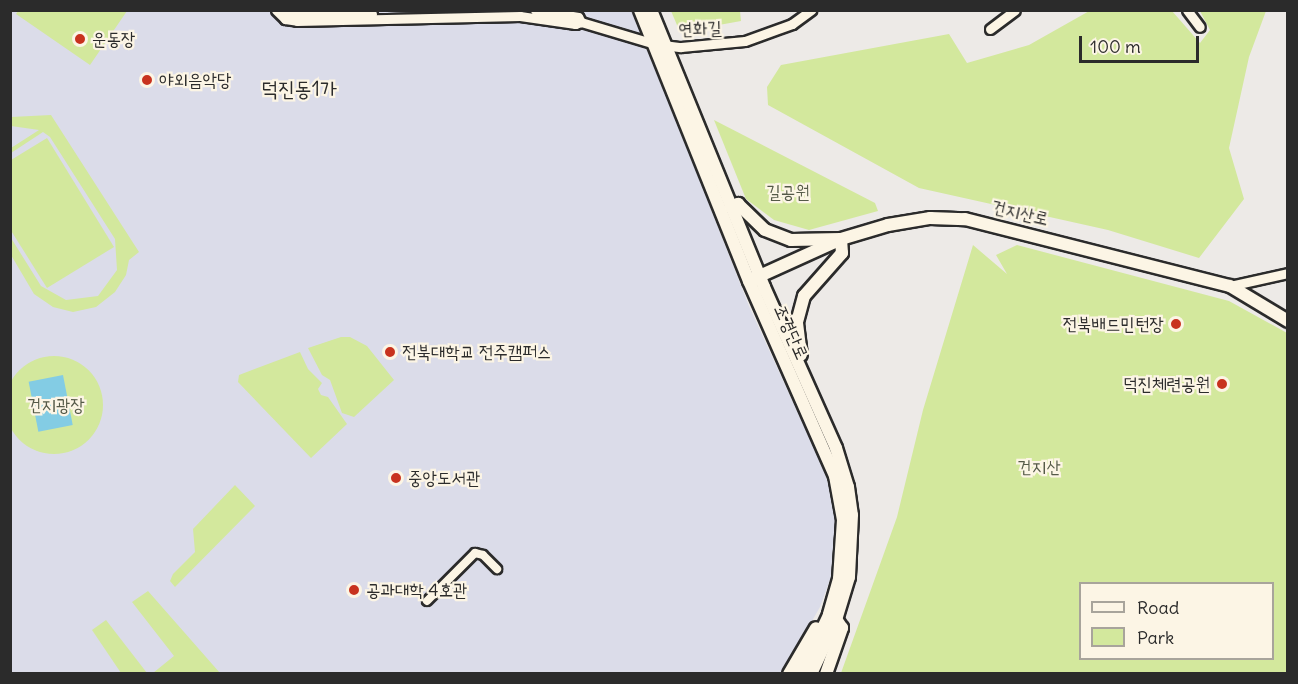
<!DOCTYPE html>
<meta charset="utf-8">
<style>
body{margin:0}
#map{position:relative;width:1298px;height:684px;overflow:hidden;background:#edeae7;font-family:Delius,"Poor Story",sans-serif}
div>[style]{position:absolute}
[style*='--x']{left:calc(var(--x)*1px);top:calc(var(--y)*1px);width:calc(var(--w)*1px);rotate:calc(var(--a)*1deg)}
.built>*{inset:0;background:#dbdce9}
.green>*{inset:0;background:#d3e89d}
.round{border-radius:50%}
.water>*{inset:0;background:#83cce4;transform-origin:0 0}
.roads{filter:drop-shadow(2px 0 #2b2b2b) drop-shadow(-2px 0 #2b2b2b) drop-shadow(0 2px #2b2b2b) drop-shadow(0 -2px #2b2b2b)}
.pedestrian>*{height:8px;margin:-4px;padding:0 4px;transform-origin:4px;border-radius:4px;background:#fcf5e5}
.minor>*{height:9px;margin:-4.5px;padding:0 4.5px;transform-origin:4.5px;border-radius:4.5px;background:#fcf5e5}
.tertiary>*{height:12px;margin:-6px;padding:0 6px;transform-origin:6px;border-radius:6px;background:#fcf5e5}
.dots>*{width:16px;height:16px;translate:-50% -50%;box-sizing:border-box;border:3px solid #fcf5e5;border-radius:50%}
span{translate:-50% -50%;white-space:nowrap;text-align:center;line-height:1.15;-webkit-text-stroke:4.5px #fcf5e5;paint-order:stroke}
.street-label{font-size:18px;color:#2b2b2b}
.poi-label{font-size:18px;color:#2b2b2b}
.left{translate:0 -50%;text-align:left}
.right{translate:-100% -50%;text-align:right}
.park-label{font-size:18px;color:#555a48}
.quarter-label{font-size:21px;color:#2b2b2b}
.frame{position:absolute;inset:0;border:12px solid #2b2b2b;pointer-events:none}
.legend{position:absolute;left:1079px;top:582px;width:195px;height:78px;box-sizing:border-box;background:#fcf5e5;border:2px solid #a8a49b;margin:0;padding:8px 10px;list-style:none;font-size:18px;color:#2b2b2b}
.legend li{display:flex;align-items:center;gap:12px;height:30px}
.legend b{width:30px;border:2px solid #a8a49b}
.scale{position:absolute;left:1079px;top:36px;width:120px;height:27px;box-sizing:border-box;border:3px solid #2b2b2b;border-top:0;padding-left:8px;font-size:18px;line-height:21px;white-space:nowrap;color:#2b2b2b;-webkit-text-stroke:4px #fcf5e5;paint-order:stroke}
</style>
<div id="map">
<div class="built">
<div style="clip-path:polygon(10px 11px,633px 11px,749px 306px,823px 468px,834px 501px,839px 528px,834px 569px,820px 607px,782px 673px,11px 673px)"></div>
</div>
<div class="green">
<div style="clip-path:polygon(1091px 10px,1172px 11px,1200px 43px,1210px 30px,1200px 11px,1266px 11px,1249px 57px,1229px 148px,1244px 199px,1199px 258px,1108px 230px,919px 188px,768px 105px,767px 87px,781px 65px,949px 34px,967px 63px,1029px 45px)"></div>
<div style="clip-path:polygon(18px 11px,18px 10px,127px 11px,90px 65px,16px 14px)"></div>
<div style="clip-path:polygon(671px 11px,740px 11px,741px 21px,680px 32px)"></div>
<div style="clip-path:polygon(51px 115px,139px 252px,129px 260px,126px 275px,115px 292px,96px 307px,73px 312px,53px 307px,34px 294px,11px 255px,11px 238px,41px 286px,66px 300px,98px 296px,117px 270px,115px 239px,50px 137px,43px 132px,11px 153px,11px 148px,39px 130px,11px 126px,11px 117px)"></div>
<div style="clip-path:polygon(714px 120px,875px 203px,878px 211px,809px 230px,774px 220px,746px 199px)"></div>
<div style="clip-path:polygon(47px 138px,114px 247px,47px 288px,10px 229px,11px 160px)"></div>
<div style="clip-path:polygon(evenodd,973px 245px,1007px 274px,996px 255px,1017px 245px,1229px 301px,1287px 333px,1287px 673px,841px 673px,897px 517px,923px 410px,973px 245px,1080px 584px,1272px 584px,1272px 658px,1080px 658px,1080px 584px)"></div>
<div style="clip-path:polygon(341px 337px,350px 337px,367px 346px,394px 380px,354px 417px,342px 413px,330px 380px,322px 375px,308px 348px)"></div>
<div style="clip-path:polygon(300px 352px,308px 369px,322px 383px,318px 389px,321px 395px,328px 397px,347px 424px,311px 458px,238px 382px,239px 375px)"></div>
<div class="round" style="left:5px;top:356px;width:98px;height:98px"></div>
<div style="clip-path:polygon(235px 485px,255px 506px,175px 587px,170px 581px,173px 574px,195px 552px,193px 529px)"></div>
<div style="clip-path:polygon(148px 591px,220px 673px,153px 673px,174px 656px,132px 602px)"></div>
<div style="clip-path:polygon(106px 620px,147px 673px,121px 673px,92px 630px)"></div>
</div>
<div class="water">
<div style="left:63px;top:375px;width:51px;height:35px;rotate:79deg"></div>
</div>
<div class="roads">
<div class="pedestrian">
<div style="--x:427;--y:601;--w:68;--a:-45"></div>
<div style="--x:475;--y:553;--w:8;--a:14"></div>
<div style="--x:483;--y:555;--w:20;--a:45"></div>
</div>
<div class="minor">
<div style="--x:276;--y:10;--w:13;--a:45"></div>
<div style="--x:285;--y:19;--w:12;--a:9"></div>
<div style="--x:297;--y:21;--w:223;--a:-1.3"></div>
<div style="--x:520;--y:16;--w:56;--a:8.3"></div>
<div style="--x:575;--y:24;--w:6;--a:-18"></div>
<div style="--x:535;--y:10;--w:44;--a:9.2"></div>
<div style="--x:578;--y:17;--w:6;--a:59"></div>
<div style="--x:581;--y:22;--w:77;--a:16.6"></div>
<div style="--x:655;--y:44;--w:26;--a:7"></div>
<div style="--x:681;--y:47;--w:64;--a:-5.4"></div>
<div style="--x:745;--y:41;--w:50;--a:-19.9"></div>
<div style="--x:792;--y:24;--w:24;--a:-36"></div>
<div style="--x:1187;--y:10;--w:21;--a:53"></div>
<div style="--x:279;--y:12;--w:93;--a:1.2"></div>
<div style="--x:990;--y:29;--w:31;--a:-37"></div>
<div style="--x:1230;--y:286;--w:59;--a:-12.6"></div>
</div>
<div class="tertiary">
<div style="--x:640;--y:10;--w:292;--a:68.1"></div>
<div style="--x:749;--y:281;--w:213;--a:66.2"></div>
<div style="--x:835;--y:476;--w:45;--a:79.7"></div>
<div style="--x:843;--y:520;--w:59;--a:93.9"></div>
<div style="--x:839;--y:579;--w:37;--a:106"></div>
<div style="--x:829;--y:615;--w:65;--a:115.4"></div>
<div style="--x:651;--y:10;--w:299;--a:67.8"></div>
<div style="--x:764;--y:287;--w:176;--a:65.9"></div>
<div style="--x:836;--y:448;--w:41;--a:72.9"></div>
<div style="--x:848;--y:487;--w:28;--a:82"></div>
<div style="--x:852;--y:515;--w:62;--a:92.8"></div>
<div style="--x:849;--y:577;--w:48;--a:106.9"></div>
<div style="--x:835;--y:623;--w:56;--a:115.2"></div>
<div style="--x:731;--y:207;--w:8;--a:-23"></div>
<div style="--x:738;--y:204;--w:37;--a:44"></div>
<div style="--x:765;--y:230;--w:28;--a:21"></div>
<div style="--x:791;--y:240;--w:50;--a:-1.1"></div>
<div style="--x:841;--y:239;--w:14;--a:86"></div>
<div style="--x:842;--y:253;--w:57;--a:131.5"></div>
<div style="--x:804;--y:296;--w:28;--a:105"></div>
<div style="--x:797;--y:323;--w:32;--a:83"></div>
<div style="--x:753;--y:279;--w:97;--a:-24.4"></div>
<div style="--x:841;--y:239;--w:49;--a:-16.6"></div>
<div style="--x:888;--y:225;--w:43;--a:-9.5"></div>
<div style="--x:930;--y:218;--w:35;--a:2"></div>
<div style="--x:965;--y:219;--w:273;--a:14.2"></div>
<div style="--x:1230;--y:286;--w:68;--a:31.1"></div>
<div style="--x:789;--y:674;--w:53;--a:-59.6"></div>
<div style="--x:826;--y:674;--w:49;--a:-70.8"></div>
<div style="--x:842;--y:628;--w:11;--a:-124"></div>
</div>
</div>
<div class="dots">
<div style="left:80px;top:39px;background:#c8321e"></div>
<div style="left:147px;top:80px;background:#c8321e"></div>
<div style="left:1176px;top:324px;background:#c8321e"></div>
<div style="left:390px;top:352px;background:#c8321e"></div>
<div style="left:1222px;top:384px;background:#c8321e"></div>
<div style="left:396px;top:478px;background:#c8321e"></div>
<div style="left:354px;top:590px;background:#c8321e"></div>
</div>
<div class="street-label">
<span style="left:700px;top:29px;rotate:-2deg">연화길</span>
<span style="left:1020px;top:213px;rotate:13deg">건지산로</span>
<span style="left:791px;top:332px;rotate:66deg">조경단로</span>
</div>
<div class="poi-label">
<span class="left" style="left:92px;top:39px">운동장</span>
<span class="left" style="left:159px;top:80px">야외음악당</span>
<span class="right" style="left:1164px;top:324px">전북배드민턴장</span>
<span class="left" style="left:402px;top:352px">전북대학교 전주캠퍼스</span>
<span class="right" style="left:1210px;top:384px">덕진체련공원</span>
<span class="left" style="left:408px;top:478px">중앙도서관</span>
<span class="left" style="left:366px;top:590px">공과대학 4호관</span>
</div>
<div class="park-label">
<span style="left:788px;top:192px">길공원</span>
<span style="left:56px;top:405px">건지광장</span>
<span style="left:1039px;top:467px">건지산</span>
</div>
<div class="quarter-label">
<span style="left:299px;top:89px">덕진동1가</span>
</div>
<div class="frame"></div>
<ul class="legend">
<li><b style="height:8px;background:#fcf5e5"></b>Road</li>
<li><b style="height:16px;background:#d3e89d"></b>Park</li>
</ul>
<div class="scale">100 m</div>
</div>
